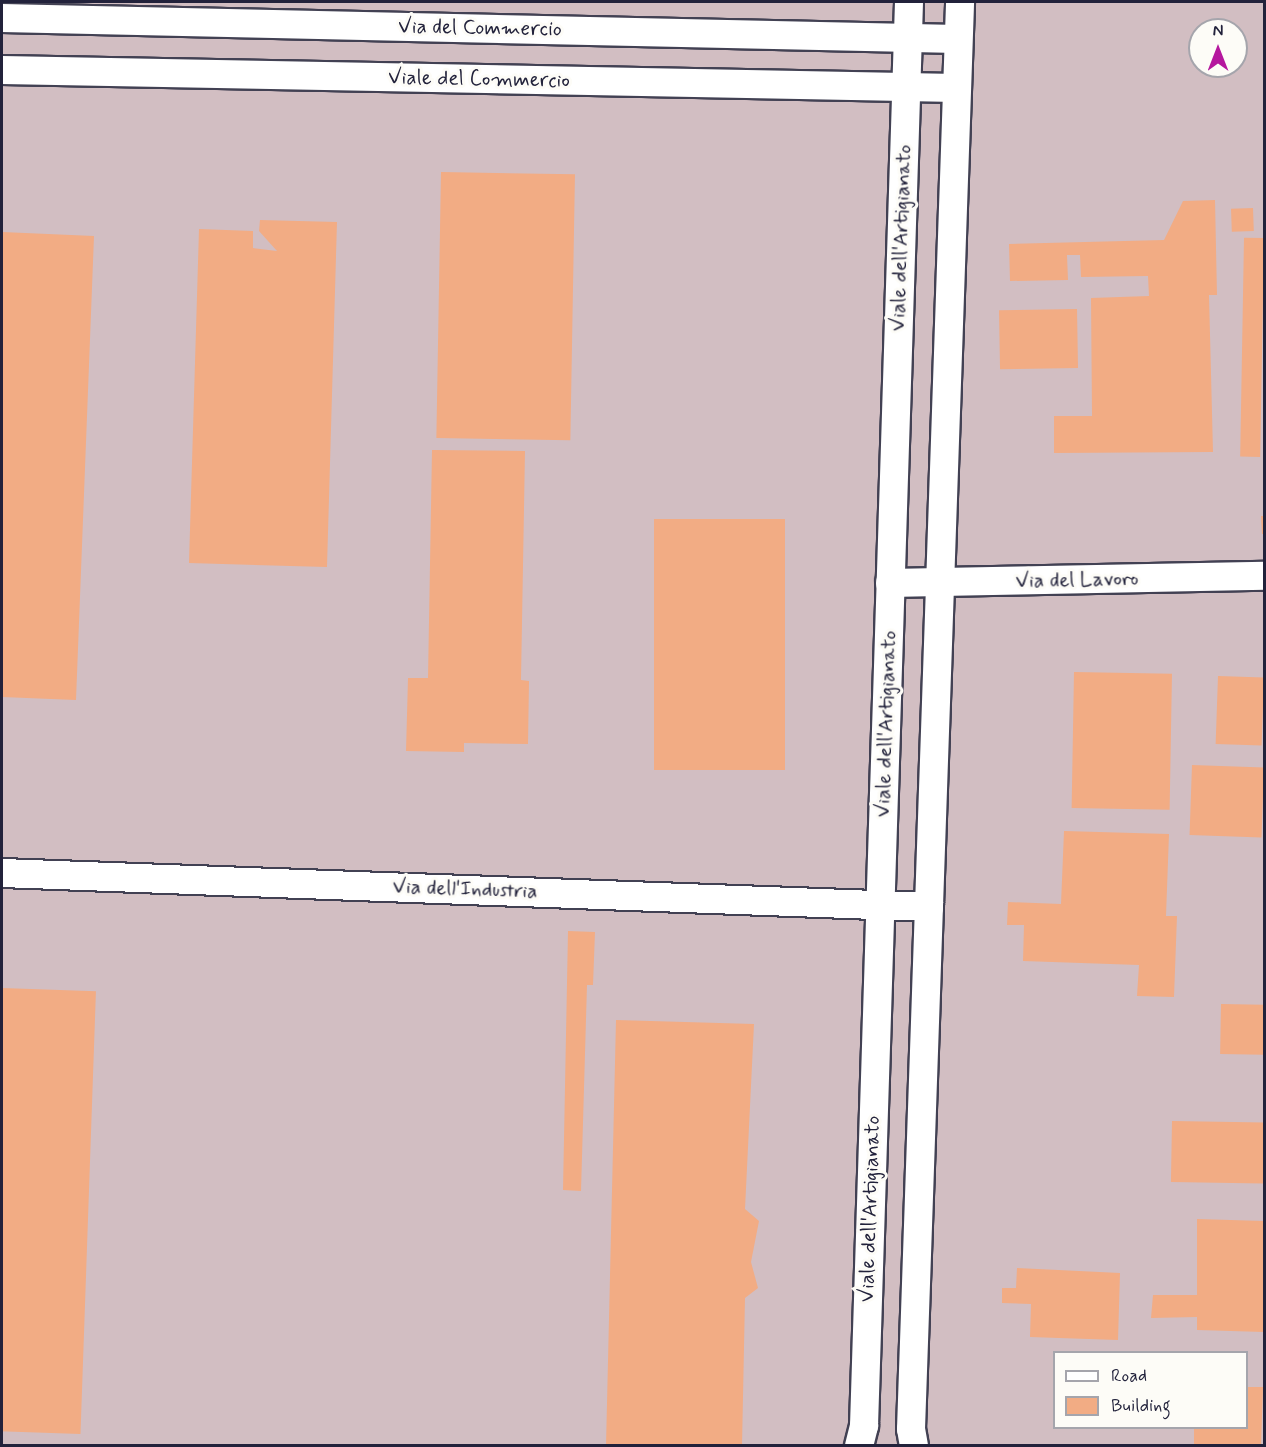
<!DOCTYPE html>
<style>
body{margin:0}
#map{position:relative;width:1266px;height:1447px;overflow:hidden;background:#f4f0de;font-family:Mynerve,sans-serif}
div>[style]{position:absolute}
[style*='--x']{left:calc(var(--x)*1px);top:calc(var(--y)*1px);width:calc(var(--w)*1px);rotate:calc(var(--a)*1deg)}
.industrial>*{inset:0;background:#d2bec2}
.building>*{inset:0;background:#f2ac84;transform-origin:0 0}
.roads{filter:drop-shadow(2px 0 #424153) drop-shadow(-2px 0 #424153) drop-shadow(0 2px #424153) drop-shadow(0 -2px #424153)}
.street>*{height:28px;margin:-14px;padding:0 14px;transform-origin:14px;border-radius:14px;background:#fff}
span{translate:-50% -50%;white-space:nowrap;text-align:center;line-height:1.15;-webkit-text-stroke:6px #fdfcf7;paint-order:stroke}
.street-label{font-size:21px;color:#22223b}
.frame{position:absolute;inset:0;border:3px solid #22223b;pointer-events:none}
.legend{position:absolute;left:1053px;top:1351px;width:195px;height:78px;box-sizing:border-box;background:#fdfcf7;border:2px solid #a5a5ac;margin:0;padding:8px 10px;list-style:none;font-size:18px;color:#22223b}
.legend li{display:flex;align-items:center;gap:12px;height:30px}
.legend b{width:30px;border:2px solid #a5a5ac}
.north{position:absolute;left:1188px;top:18px;width:60px;height:60px;box-sizing:border-box;background:#fdfcf7;border:2px solid #a5a5ac;border-radius:50%;rotate:0deg;font-size:16px;font-weight:700;line-height:24px;text-align:center;color:#22223b}
.north::after{content:'';display:block;margin:auto;width:21px;height:27px;background:#b5179e;clip-path:polygon(50% 0,100% 100%,50% 72%,0 100%)}
</style>
<div id="map">
<div class="industrial">
<div style="clip-path:polygon(evenodd,2px 2px,1264px 2px,1264px 1445px,2px 1445px,2px 2px,1200px 30px,1236px 30px,1236px 66px,1200px 66px,1200px 30px,2px 2px,1054px 1352px,1246px 1352px,1246px 1428px,1054px 1428px,1054px 1352px)"></div>
</div>
<div class="building">
<div style="left:441px;top:172px;width:134px;height:266px;rotate:1deg"></div>
<div style="clip-path:polygon(1215px 200px,1217px 295px,1209px 295px,1213px 452px,1054px 453px,1054px 416px,1092px 416px,1091px 298px,1149px 296px,1148px 276px,1081px 277px,1080px 255px,1067px 255px,1068px 280px,1010px 281px,1009px 244px,1164px 240px,1183px 201px)"></div>
<div style="left:1253px;top:208px;width:23px;height:22px;rotate:88deg"></div>
<div style="clip-path:polygon(260px 220px,337px 222px,327px 567px,189px 563px,199px 229px,253px 231px,253px 248px,277px 251px,259px 231px)"></div>
<div style="clip-path:polygon(2px 232px,94px 236px,76px 700px,2px 697px)"></div>
<div style="left:1264px;top:238px;width:219px;height:20px;rotate:91deg"></div>
<div style="left:1077px;top:309px;width:59px;height:78px;rotate:89deg"></div>
<div style="clip-path:polygon(432px 450px,525px 451px,521px 680px,529px 681px,528px 744px,464px 743px,464px 752px,406px 751px,408px 678px,428px 678px)"></div>
<div style="clip-path:polygon(1261px 516px,1264px 516px,1264px 534px,1262px 534px)"></div>
<div style="left:654px;top:519px;width:131px;height:251px"></div>
<div style="left:1074px;top:672px;width:98px;height:136px;rotate:1deg"></div>
<div style="left:1218px;top:676px;width:46px;height:68px;rotate:2deg"></div>
<div style="left:1192px;top:765px;width:72px;height:70px;rotate:2deg"></div>
<div style="clip-path:polygon(1064px 831px,1169px 834px,1166px 916px,1177px 916px,1174px 997px,1137px 996px,1139px 965px,1023px 961px,1024px 925px,1007px 925px,1008px 902px,1061px 904px)"></div>
<div style="clip-path:polygon(568px 931px,595px 932px,593px 985px,587px 985px,581px 1191px,563px 1190px)"></div>
<div style="left:2px;top:988px;width:94px;height:443px;rotate:2deg"></div>
<div style="left:1221px;top:1004px;width:43px;height:50px;rotate:1deg"></div>
<div style="clip-path:polygon(616px 1020px,754px 1024px,745px 1209px,759px 1221px,751px 1262px,758px 1288px,745px 1298px,742px 1446px,606px 1446px)"></div>
<div style="left:1172px;top:1121px;width:92px;height:61px;rotate:1deg"></div>
<div style="clip-path:polygon(1197px 1219px,1264px 1221px,1264px 1332px,1197px 1330px,1197px 1317px,1151px 1318px,1153px 1295px,1197px 1295px)"></div>
<div style="clip-path:polygon(1017px 1268px,1120px 1273px,1118px 1340px,1030px 1337px,1031px 1304px,1002px 1303px,1002px 1288px,1016px 1288px)"></div>
<div style="clip-path:polygon(1246px 1387px,1263px 1387px,1261px 1446px,1194px 1446px,1194px 1428px,1246px 1428px)"></div>
</div>
<div class="roads">
<div class="street">
<div style="--x:2;--y:18;--w:956;--a:1.26"></div>
<div style="--x:2;--y:70;--w:955;--a:1.08"></div>
<div style="--x:890;--y:583;--w:374;--a:-1.1"></div>
<div style="--x:2;--y:873;--w:928;--a:2.1"></div>
<div style="--x:859;--y:1446;--w:21;--a:-76"></div>
<div style="--x:864;--y:1426;--w:1425;--a:-88.19"></div>
<div style="--x:914;--y:1446;--w:17;--a:-100"></div>
<div style="--x:911;--y:1429;--w:1428;--a:-88.03"></div>
</div>
</div>
<div class="street-label">
<span style="left:480px;top:28px;rotate:1deg">Via del Commercio</span>
<span style="left:479px;top:79px;rotate:1deg">Viale del Commercio</span>
<span style="left:901px;top:238px;rotate:-88deg">Viale dell'Artigianato</span>
<span style="left:1077px;top:580px;rotate:-1deg">Via del Lavoro</span>
<span style="left:886px;top:724px;rotate:-88deg">Viale dell'Artigianato</span>
<span style="left:465px;top:889px;rotate:2deg">Via dell'Industria</span>
<span style="left:870px;top:1209px;rotate:-88deg">Viale dell'Artigianato</span>
</div>
<div class="frame"></div>
<ul class="legend">
<li><b style="height:8px;background:#fff"></b>Road</li>
<li><b style="height:16px;background:#f2ac84"></b>Building</li>
</ul>
<div class="north">N</div>
</div>
